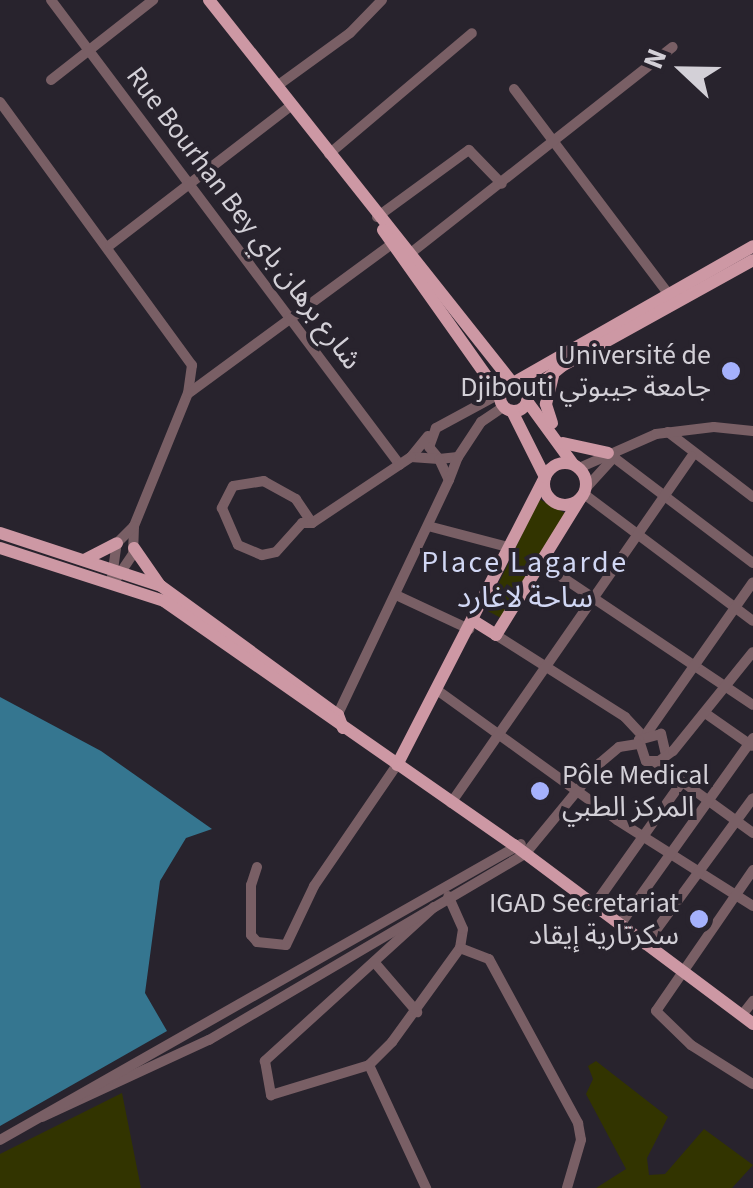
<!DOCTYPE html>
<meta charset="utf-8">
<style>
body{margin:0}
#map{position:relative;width:753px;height:1188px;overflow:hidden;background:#28232d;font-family:"Source Sans 3","Noto Sans Arabic",sans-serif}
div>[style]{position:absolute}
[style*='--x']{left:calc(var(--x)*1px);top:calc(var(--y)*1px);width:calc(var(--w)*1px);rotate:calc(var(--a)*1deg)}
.green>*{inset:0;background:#323400}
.water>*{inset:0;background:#357690}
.minor>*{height:10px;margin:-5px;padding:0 5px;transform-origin:5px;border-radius:5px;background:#795f65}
.major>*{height:12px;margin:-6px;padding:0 6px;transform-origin:6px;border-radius:6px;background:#cd98a4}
.major>.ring{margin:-6px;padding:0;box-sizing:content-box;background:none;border:12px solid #cd98a4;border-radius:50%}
.dots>*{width:28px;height:28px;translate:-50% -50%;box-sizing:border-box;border:5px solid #28232d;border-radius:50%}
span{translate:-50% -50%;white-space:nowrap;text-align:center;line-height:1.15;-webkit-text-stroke:8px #28232d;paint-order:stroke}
.street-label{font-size:28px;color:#d3d0d7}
.poi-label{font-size:28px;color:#d3d0d7}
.right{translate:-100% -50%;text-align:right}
.left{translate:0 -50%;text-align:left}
.neighbourhood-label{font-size:30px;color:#d1d7f4;letter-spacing:2.5px}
.north{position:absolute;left:633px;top:20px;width:100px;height:100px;-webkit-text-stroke:8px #28232d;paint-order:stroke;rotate:292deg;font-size:28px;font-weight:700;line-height:40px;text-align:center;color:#d3d0d7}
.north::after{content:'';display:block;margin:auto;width:35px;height:45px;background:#d3d0d7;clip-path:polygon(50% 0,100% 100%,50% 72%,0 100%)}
</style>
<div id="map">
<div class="green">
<div style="clip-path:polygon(539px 499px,565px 513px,501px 618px,486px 610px)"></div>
<div style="clip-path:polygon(596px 1061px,668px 1117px,647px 1158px,649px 1175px,665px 1174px,704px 1129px,753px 1165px,732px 1188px,596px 1188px,626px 1169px,586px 1094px,593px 1079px,588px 1066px)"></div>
<div style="clip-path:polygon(122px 1093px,141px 1188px,0 1188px,0 1154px)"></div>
</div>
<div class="water">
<div style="clip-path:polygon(0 697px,101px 751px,212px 829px,186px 838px,160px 881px,145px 993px,167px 1031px,0 1126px)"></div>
</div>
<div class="minor">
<div style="--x:51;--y:0;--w:581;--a:53.11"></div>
<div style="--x:51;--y:80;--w:130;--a:-38.1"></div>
<div style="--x:277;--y:86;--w:90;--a:-36"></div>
<div style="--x:350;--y:33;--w:46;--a:-45.9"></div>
<div style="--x:514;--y:89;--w:263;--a:53"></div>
<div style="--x:0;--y:102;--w:326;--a:53.9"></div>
<div style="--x:192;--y:365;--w:28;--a:98"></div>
<div style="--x:188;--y:393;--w:144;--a:112.1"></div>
<div style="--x:134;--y:526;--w:28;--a:92"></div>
<div style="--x:133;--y:554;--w:36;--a:124"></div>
<div style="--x:329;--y:154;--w:187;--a:-40.2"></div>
<div style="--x:377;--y:217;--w:114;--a:-36.1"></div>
<div style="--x:469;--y:150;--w:47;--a:45.9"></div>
<div style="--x:110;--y:245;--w:230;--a:-37.6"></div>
<div style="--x:407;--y:256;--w:338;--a:-38.2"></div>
<div style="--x:189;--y:393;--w:258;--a:-36.3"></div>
<div style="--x:499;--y:394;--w:72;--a:151.6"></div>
<div style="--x:436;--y:428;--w:20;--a:110"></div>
<div style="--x:429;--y:447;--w:16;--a:50"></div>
<div style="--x:439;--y:459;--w:19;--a:-6"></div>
<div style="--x:458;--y:457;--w:42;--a:-56.7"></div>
<div style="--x:481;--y:422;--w:27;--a:-34"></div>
<div style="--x:668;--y:432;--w:107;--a:37.4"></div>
<div style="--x:428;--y:436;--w:27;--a:129"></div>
<div style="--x:411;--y:457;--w:28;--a:4"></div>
<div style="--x:439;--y:459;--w:23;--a:65"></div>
<div style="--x:449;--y:480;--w:25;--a:-69"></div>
<div style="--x:608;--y:453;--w:182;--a:37.2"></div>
<div style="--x:579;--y:468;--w:84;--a:-23.8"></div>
<div style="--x:656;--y:434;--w:58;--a:-6.9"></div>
<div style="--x:714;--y:427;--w:39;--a:6"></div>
<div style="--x:586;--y:488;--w:43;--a:-47.8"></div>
<div style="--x:584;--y:494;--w:211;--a:36.9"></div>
<div style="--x:312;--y:523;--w:29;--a:-124"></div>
<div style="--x:296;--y:499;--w:37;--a:-151"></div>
<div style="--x:264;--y:481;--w:31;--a:171"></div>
<div style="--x:233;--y:486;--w:25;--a:117"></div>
<div style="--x:222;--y:508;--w:40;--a:66.6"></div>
<div style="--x:238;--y:545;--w:26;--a:23"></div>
<div style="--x:262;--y:555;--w:14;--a:-12"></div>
<div style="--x:276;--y:552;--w:39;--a:-48"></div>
<div style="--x:302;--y:523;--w:10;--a:0"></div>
<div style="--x:312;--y:523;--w:119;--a:-33.7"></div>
<div style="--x:428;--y:526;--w:83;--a:14.7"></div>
<div style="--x:541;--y:563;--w:255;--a:33.8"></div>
<div style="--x:112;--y:577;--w:34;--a:-82"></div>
<div style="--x:117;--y:543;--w:24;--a:-45"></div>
<div style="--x:396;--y:595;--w:81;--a:25"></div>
<div style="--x:496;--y:635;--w:153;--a:32.4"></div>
<div style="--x:625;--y:717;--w:25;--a:47"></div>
<div style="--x:437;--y:690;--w:222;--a:35.8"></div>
<div style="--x:617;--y:820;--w:161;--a:32.3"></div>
<div style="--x:705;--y:713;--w:57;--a:35.1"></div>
<div style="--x:336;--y:718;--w:263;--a:-64.6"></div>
<div style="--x:647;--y:733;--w:184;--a:-54.9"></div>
<div style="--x:666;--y:755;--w:22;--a:-103"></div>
<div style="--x:661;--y:734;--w:23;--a:165"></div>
<div style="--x:639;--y:740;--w:22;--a:72"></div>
<div style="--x:646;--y:761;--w:13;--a:0"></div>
<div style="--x:659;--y:761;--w:17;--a:-36"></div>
<div style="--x:673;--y:751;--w:127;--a:-51.1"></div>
<div style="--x:655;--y:762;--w:121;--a:35.9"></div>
<div style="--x:451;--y:803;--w:422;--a:-55.2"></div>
<div style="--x:257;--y:867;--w:19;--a:108"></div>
<div style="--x:251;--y:885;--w:50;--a:90"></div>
<div style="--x:251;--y:935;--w:9;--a:49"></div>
<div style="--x:257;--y:942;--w:29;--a:6"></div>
<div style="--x:286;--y:945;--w:65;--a:-64.6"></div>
<div style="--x:314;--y:886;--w:147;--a:-55.6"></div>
<div style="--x:753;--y:870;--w:171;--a:124.5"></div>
<div style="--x:656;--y:1011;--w:49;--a:44.2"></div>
<div style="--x:691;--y:1045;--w:73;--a:32.2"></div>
<div style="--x:434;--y:907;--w:229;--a:137.7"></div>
<div style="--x:265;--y:1061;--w:35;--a:80"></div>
<div style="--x:271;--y:1095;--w:102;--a:-17"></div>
<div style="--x:369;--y:1065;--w:33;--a:-45"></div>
<div style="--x:392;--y:1042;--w:116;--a:-54.1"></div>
<div style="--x:460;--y:948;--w:19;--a:-81"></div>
<div style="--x:463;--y:929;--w:36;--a:-114"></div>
<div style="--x:593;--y:907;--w:152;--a:-54.6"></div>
<div style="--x:619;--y:926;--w:231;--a:-54.5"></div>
<div style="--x:645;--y:945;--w:182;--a:-53.7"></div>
<div style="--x:460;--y:948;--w:31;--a:21"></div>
<div style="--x:489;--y:959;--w:187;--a:61.5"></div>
<div style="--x:578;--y:1123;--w:17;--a:80"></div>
<div style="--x:581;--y:1140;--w:50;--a:106.3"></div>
<div style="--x:375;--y:963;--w:65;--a:49.4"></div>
<div style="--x:742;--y:1015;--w:18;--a:-52"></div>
<div style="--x:369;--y:1065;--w:136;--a:65.1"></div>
<div style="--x:42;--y:1117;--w:184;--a:-24.8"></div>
<div style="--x:209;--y:1040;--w:367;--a:-30.5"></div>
<div style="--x:525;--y:854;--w:118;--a:-50.5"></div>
<div style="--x:600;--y:763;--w:25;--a:-40"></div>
<div style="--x:619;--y:747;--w:19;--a:-9"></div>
<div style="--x:0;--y:1140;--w:599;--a:-29.6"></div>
</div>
<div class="major">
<div style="--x:209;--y:0;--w:488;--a:51.6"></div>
<div style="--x:383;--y:230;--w:201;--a:54.7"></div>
<div style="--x:515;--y:382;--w:274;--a:-29.7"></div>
<div class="ring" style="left:500px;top:383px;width:16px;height:16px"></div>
<div style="--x:528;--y:394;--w:44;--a:-39.5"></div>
<div style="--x:562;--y:366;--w:218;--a:-29"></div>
<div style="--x:527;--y:401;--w:78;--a:53.9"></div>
<div style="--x:552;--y:423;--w:20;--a:-108"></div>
<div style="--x:546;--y:404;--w:29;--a:-76"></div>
<div style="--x:563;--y:443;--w:46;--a:12.5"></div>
<div class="ring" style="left:544px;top:463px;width:30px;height:30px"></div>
<div style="--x:0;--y:533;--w:169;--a:18.2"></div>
<div style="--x:161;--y:586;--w:219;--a:36.1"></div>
<div style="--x:338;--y:715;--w:14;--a:69"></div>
<div style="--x:0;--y:548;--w:172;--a:17.9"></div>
<div style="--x:164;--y:601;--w:427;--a:34.9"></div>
<div style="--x:514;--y:845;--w:299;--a:36.8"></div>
<div style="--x:134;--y:548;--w:44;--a:55.2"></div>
<div style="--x:84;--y:560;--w:37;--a:-27"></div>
<div style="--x:474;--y:621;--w:26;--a:32"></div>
<div style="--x:496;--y:635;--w:160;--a:-58.3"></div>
<div style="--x:397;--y:765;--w:324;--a:-62.8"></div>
<div style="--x:545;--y:477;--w:74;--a:-116.6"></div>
</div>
<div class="dots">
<div style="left:731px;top:371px;background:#a5b1fc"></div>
<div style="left:540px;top:791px;background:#a5b1fc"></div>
<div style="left:699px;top:919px;background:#a5b1fc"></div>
</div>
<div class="street-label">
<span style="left:244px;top:218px;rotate:53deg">Rue Bourhan Bey شارع برهان باي</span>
</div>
<div class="poi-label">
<span class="right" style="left:711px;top:371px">Université de<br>Djibouti جامعة جيبوتي</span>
<span class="left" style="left:562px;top:791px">Pôle Medical<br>المركز الطبي</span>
<span class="right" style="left:679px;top:919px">IGAD Secretariat<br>سكرتارية إيقاد</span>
</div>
<div class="neighbourhood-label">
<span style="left:525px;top:580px">Place Lagarde<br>ساحة لاغارد</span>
</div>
<div class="north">N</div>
</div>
